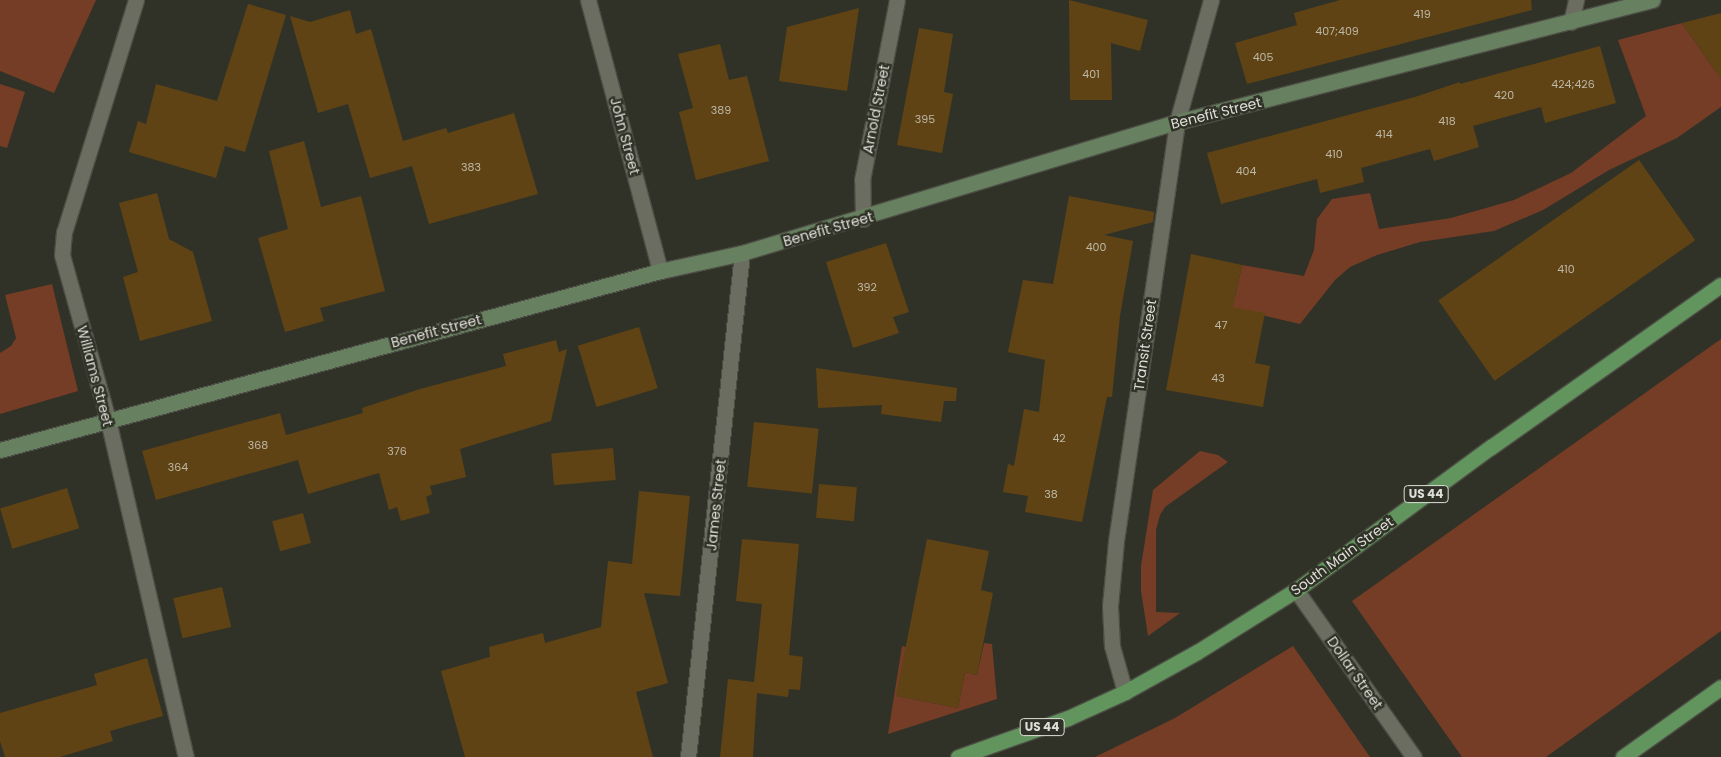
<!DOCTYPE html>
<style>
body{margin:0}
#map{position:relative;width:1721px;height:757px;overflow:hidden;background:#313227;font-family:Poppins,sans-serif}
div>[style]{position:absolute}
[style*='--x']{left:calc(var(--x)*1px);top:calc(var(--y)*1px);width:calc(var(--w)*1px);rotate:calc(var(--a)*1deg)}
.green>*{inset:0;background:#753c26}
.building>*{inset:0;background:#5f4314;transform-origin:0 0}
.roads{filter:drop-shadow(1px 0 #4c4d44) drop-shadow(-1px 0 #4c4d44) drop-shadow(0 1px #4c4d44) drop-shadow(0 -1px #4c4d44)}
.street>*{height:15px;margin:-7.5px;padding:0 7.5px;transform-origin:7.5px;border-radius:7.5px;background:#6c6d61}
.secondary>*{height:15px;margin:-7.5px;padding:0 7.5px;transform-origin:7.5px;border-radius:7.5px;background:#678160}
.primary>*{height:15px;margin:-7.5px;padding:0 7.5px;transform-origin:7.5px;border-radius:7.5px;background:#62955e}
span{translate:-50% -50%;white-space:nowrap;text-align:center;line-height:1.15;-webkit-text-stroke:5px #313227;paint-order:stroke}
.number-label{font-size:11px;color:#beb8a7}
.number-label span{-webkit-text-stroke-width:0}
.shield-label span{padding:1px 4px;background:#313227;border:1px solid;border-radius:4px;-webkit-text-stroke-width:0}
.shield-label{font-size:12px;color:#dedfd8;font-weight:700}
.street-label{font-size:14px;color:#dedfd8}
</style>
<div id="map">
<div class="green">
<div style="clip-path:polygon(0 0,96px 0,54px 93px,0 71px)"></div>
<div style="clip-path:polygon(1682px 23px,1716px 72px,1721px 69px,1721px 107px,1677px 138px,1609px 170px,1543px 210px,1494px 231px,1420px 242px,1377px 255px,1350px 267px,1335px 280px,1300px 324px,1205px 302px,1235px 297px,1242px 265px,1304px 276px,1314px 250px,1317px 219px,1332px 199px,1370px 193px,1379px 229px,1451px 218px,1514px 200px,1571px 173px,1646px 116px,1618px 40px)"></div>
<div style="clip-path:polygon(0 84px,25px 92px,7px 148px,0 146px)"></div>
<div style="clip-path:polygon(52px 284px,78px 391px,0 414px,0 353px,11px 346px,16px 338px,5px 295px)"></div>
<div style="clip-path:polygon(1721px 339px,1721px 631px,1546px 757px,1462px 757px,1352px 601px)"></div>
<div style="clip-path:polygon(1200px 451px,1218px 455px,1228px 462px,1165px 507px,1160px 515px,1156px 530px,1156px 612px,1180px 613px,1148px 636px,1141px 591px,1141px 566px,1153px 490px)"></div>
<div style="clip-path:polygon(984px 643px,992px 644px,997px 699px,888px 734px,902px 646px,906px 647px,897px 696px,958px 708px,965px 672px,977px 675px)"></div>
<div style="clip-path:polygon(1293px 646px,1370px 757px,1095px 757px,1175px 718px)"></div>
</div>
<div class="building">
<div style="clip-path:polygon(1069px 0,1148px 20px,1140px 51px,1111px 43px,1112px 100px,1070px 100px)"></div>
<div style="clip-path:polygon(1340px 0,1531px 0,1532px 10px,1247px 84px,1235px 43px,1297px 25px,1294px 13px)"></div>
<div style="clip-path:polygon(248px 4px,286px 15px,245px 152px,225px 146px,216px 178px,129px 152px,138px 121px,146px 124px,156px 84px,217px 101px)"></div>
<div style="clip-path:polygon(859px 8px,847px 91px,779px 81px,787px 27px)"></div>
<div style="clip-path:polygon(350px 10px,356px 34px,371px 29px,403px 141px,446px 128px,448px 133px,514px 113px,538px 194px,429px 224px,412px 166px,370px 178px,348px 104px,318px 113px,290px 16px,310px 22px)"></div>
<div style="clip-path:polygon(1721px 13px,1721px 79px,1682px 23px)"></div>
<div style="clip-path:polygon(919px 28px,953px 34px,944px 92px,953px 94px,942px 153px,897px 145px)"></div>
<div style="clip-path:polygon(720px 44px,729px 80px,747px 76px,769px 161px,696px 180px,679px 112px,693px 108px,678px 54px)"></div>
<div style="clip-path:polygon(1600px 46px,1616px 103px,1545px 123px,1541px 107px,1473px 126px,1479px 147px,1434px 161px,1430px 149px,1361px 168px,1364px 182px,1320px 193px,1317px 179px,1221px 204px,1207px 153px,1415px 97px,1460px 82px,1460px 84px)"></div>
<div style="clip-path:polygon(304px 141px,321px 207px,361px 196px,385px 291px,320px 308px,324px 321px,285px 332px,258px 238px,288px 229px,269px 151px)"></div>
<div style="left:1639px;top:160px;width:98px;height:245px;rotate:55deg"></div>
<div style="clip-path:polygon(157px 193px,169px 239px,193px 252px,212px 321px,140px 341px,123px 277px,138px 272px,119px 203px)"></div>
<div style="clip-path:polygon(1069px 196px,1154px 212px,1153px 222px,1104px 235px,1133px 241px,1120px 316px,1112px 397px,1107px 397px,1082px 522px,1025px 512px,1028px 496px,1003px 492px,1008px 464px,1014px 466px,1024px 409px,1039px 412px,1045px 360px,1008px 352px,1023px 280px,1053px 284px)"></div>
<div style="clip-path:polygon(886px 243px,909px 312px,893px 317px,899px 333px,853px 348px,826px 262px)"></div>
<div style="clip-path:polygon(1191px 254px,1242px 265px,1233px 307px,1265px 313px,1255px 363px,1270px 366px,1263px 407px,1166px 390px)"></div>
<div style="left:639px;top:327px;width:64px;height:64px;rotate:73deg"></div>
<div style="clip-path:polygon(556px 340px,559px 352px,567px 349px,551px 421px,460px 449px,466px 477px,430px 486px,432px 494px,426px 497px,430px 513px,401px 521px,397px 507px,389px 510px,379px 473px,308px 494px,298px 460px,156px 500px,142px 451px,280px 413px,286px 435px,363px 413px,362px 408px,420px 389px,506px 366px,503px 354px)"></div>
<div style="clip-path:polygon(816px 368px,957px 388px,956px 401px,944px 401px,941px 422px,881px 414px,882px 405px,818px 408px)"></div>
<div style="left:754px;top:422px;width:65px;height:65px;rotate:6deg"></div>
<div style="left:613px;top:448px;width:32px;height:62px;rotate:85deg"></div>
<div style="left:819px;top:484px;width:38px;height:34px;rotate:5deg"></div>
<div style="left:67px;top:488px;width:42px;height:70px;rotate:73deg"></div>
<div style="clip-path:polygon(639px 491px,690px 496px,680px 596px,644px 593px,668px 683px,636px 692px,653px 757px,465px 757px,441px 671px,490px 657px,489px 647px,543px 633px,545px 643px,601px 627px,608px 561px,632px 564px)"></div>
<div style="left:303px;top:513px;width:31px;height:32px;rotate:75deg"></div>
<div style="clip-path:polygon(742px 539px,799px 544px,789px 655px,803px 657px,800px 690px,789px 689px,788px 697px,757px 693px,753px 757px,720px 757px,728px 679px,754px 682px,762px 604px,736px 601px)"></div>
<div style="clip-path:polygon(927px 539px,989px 551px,981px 590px,993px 593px,977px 675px,965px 672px,958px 708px,896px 696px)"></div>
<div style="left:222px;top:587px;width:41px;height:50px;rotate:77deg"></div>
<div style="clip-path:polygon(147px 658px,163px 716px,110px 731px,113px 741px,60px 757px,5px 757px,0 741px,0 713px,97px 685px,94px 674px)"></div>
</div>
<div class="roads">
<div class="street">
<div style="--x:136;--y:0;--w:243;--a:107.2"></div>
<div style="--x:64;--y:232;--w:23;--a:95"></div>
<div style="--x:62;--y:255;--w:171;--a:74.4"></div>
<div style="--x:108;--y:420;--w:346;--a:77"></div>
<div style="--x:588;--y:0;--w:280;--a:75.1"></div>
<div style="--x:1571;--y:22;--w:23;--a:-77"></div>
<div style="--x:863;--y:219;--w:39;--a:-91"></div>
<div style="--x:862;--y:180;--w:183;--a:-79"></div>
<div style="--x:1296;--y:590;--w:204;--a:54.8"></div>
<div style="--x:1125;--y:692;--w:48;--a:-105.8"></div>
<div style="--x:1112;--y:646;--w:40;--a:-92.9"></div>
<div style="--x:1110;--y:606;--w:65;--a:-84.7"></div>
<div style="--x:1116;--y:541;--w:423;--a:-81.7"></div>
<div style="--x:1177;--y:122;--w:127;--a:-74.4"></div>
<div style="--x:688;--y:757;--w:507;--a:-83.88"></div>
</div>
<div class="secondary">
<div style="--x:0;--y:450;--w:684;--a:-15.17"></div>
<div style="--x:660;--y:271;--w:84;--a:-12.4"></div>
<div style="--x:742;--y:253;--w:454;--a:-16.8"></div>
<div style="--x:1177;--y:122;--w:491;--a:-14.4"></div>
</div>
<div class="primary">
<div style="--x:958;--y:757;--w:117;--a:-19.5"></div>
<div style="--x:1068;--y:718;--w:63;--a:-24.5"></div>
<div style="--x:1125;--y:692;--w:82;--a:-29.1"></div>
<div style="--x:1197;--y:652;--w:117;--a:-32.1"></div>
<div style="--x:1296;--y:590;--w:242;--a:-36.3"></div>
<div style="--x:1491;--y:447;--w:281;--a:-35.2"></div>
<div style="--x:1623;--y:757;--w:120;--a:-35.5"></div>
</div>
</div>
<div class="number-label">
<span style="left:1422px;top:14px">419</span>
<span style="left:1337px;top:31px">407;409</span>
<span style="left:1263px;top:57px">405</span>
<span style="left:1091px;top:74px">401</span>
<span style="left:1573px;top:84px">424;426</span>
<span style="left:1504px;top:95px">420</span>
<span style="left:721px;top:110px">389</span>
<span style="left:925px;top:119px">395</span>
<span style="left:1447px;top:121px">418</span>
<span style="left:1384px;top:134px">414</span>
<span style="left:1334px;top:154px">410</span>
<span style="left:471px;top:167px">383</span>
<span style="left:1246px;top:171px">404</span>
<span style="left:1096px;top:247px">400</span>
<span style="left:1566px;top:269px">410</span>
<span style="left:867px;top:287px">392</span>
<span style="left:1221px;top:325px">47</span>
<span style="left:1218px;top:378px">43</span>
<span style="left:1059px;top:438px">42</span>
<span style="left:258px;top:445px">368</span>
<span style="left:397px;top:451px">376</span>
<span style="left:178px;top:467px">364</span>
<span style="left:1051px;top:494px">38</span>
</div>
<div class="shield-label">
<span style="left:1426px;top:494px">US 44</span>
<span style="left:1042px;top:727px">US 44</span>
</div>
<div class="street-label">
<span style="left:876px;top:109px;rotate:-79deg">Arnold Street</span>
<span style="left:1216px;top:113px;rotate:-14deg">Benefit Street</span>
<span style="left:625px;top:136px;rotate:75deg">John Street</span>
<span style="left:828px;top:229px;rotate:-16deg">Benefit Street</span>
<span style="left:436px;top:331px;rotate:-15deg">Benefit Street</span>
<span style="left:1145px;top:345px;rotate:-82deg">Transit Street</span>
<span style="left:95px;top:376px;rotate:75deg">Williams Street</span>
<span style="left:716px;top:505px;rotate:-84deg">James Street</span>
<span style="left:1342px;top:556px;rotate:-36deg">South Main Street</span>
<span style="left:1355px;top:673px;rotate:55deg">Dollar Street</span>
</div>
</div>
